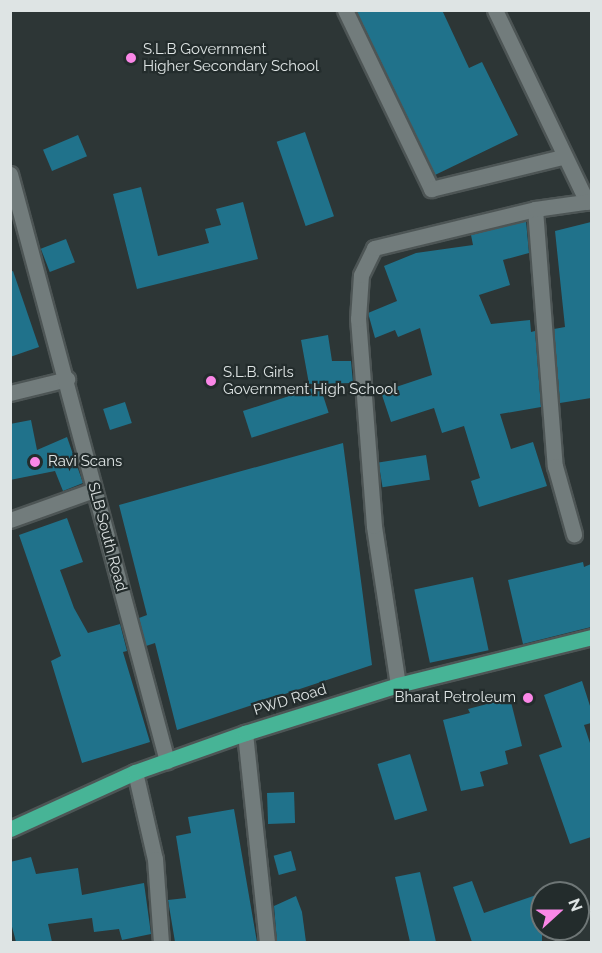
<!DOCTYPE html>
<style>
body{margin:0}
#map{position:relative;width:602px;height:953px;overflow:hidden;background:#2d3636;font-family:Raleway,sans-serif}
div>[style]{position:absolute}
[style*='--x']{left:calc(var(--x)*1px);top:calc(var(--y)*1px);width:calc(var(--w)*1px);rotate:calc(var(--a)*1deg)}
.building>*{inset:0;background:#20728b;transform-origin:0 0}
.roads{filter:drop-shadow(2px 0 #4d5555) drop-shadow(-2px 0 #4d5555) drop-shadow(0 2px #4d5555) drop-shadow(0 -2px #4d5555)}
.minor>*{height:15px;margin:-7.5px;padding:0 7.5px;transform-origin:7.5px;border-radius:7.5px;background:#727c7c}
.tertiary>*{height:15px;margin:-7.5px;padding:0 7.5px;transform-origin:7.5px;border-radius:7.5px;background:#727c7c}
.primary>*{height:15px;margin:-7.5px;padding:0 7.5px;transform-origin:7.5px;border-radius:7.5px;background:#47b496}
.dots>*{width:16px;height:16px;translate:-50% -50%;box-sizing:border-box;border:3px solid #232c2c;border-radius:50%}
span{translate:-50% -50%;white-space:nowrap;text-align:center;line-height:1.15;-webkit-text-stroke:4.5px #232c2c;paint-order:stroke}
.poi-label{font-size:15px;color:#dee4e4}
.left{translate:0 -50%;text-align:left}
.right{translate:-100% -50%;text-align:right}
.street-label{font-size:15px;color:#dee4e4}
.frame{position:absolute;inset:0;border:12px solid #dee4e4;pointer-events:none}
.north{position:absolute;left:530px;top:881px;width:60px;height:60px;box-sizing:border-box;background:#232c2c;border:2px solid #6e7676;border-radius:50%;rotate:69deg;font-size:16px;font-weight:700;line-height:24px;text-align:center;color:#dee4e4}
.north::after{content:'';display:block;margin:auto;width:21px;height:27px;background:#fa87e7;clip-path:polygon(50% 0,100% 100%,50% 72%,0 100%)}
</style>
<div id="map">
<div class="building">
<div style="clip-path:polygon(356px 10px,442px 10px,469px 68px,482px 62px,518px 135px,435px 175px)"></div>
<div style="left:305px;top:132px;width:89px;height:30px;rotate:71deg"></div>
<div style="left:78px;top:135px;width:23px;height:38px;rotate:67deg"></div>
<div style="clip-path:polygon(141px 187px,158px 256px,209px 243px,205px 229px,221px 225px,216px 209px,243px 202px,258px 259px,137px 289px,113px 194px)"></div>
<div style="clip-path:polygon(526px 221px,529px 253px,503px 260px,510px 285px,479px 295px,491px 324px,530px 320px,531px 332px,535px 331px,541px 407px,500px 414px,511px 449px,533px 442px,547px 486px,479px 507px,471px 481px,480px 478px,464px 426px,442px 433px,434px 408px,391px 422px,381px 392px,432px 375px,420px 328px,398px 337px,395px 330px,375px 338px,368px 313px,397px 301px,384px 266px,416px 253px,473px 245px,471px 235px)"></div>
<div style="clip-path:polygon(591px 222px,591px 398px,560px 403px,554px 329px,565px 327px,555px 231px)"></div>
<div style="left:66px;top:239px;width:25px;height:27px;rotate:69deg"></div>
<div style="clip-path:polygon(13px 271px,39px 347px,10px 357px,10px 272px)"></div>
<div style="clip-path:polygon(328px 335px,332px 361px,351px 361px,353px 383px,309px 384px,301px 340px)"></div>
<div style="left:320px;top:386px;width:28px;height:81px;rotate:72deg"></div>
<div style="left:125px;top:402px;width:22px;height:23px;rotate:72deg"></div>
<div style="clip-path:polygon(31px 420px,37px 450px,67px 437px,83px 483px,63px 491px,55px 471px,10px 480px,10px 424px)"></div>
<div style="clip-path:polygon(343px 443px,372px 665px,177px 730px,155px 643px,146px 646px,139px 618px,147px 615px,119px 505px)"></div>
<div style="left:426px;top:455px;width:25px;height:48px;rotate:81deg"></div>
<div style="clip-path:polygon(67px 518px,83px 562px,60px 570px,74px 608px,88px 633px,120px 624px,127px 651px,123px 652px,150px 742px,82px 763px,51px 661px,61px 656px,19px 535px)"></div>
<div style="clip-path:polygon(583px 562px,584px 567px,591px 564px,591px 627px,523px 644px,508px 580px)"></div>
<div style="left:473px;top:577px;width:75px;height:60px;rotate:78deg"></div>
<div style="clip-path:polygon(582px 681px,591px 709px,591px 723px,584px 725px,591px 746px,591px 837px,570px 844px,539px 755px,562px 747px,544px 695px)"></div>
<div style="clip-path:polygon(510px 698px,522px 746px,505px 751px,508px 764px,480px 772px,484px 786px,461px 791px,443px 720px,470px 713px,468px 709px)"></div>
<div style="left:410px;top:754px;width:59px;height:34px;rotate:73deg"></div>
<div style="left:294px;top:792px;width:31px;height:27px;rotate:88deg"></div>
<div style="clip-path:polygon(234px 809px,257px 942px,175px 942px,168px 900px,186px 898px,176px 836px,191px 833px,188px 817px)"></div>
<div style="left:291px;top:851px;width:20px;height:18px;rotate:75deg"></div>
<div style="clip-path:polygon(31px 857px,36px 874px,78px 868px,82px 895px,144px 883px,151px 934px,122px 940px,119px 929px,94px 932px,92px 918px,48px 924px,52px 942px,16px 942px,10px 919px,10px 862px)"></div>
<div style="clip-path:polygon(420px 872px,428px 906px,436px 942px,410px 942px,395px 877px)"></div>
<div style="clip-path:polygon(472px 881px,484px 913px,542px 893px,542px 942px,472px 942px,453px 887px)"></div>
<div style="clip-path:polygon(296px 896px,302px 912px,306px 942px,277px 942px,274px 906px)"></div>
</div>
<div class="roads">
<div class="minor">
<div style="--x:345;--y:10;--w:199;--a:64.3"></div>
<div style="--x:431;--y:189;--w:135;--a:-13.7"></div>
<div style="--x:495;--y:10;--w:213;--a:64.4"></div>
<div style="--x:535;--y:209;--w:258;--a:85.6"></div>
<div style="--x:555;--y:466;--w:71;--a:74.4"></div>
<div style="--x:10;--y:393;--w:59;--a:-13.8"></div>
<div style="--x:10;--y:520;--w:89;--a:-19.7"></div>
<div style="--x:398;--y:685;--w:161;--a:-98.6"></div>
<div style="--x:374;--y:526;--w:208;--a:-94.4"></div>
<div style="--x:358;--y:319;--w:44;--a:-86.1"></div>
<div style="--x:361;--y:275;--w:30;--a:-64"></div>
<div style="--x:374;--y:248;--w:166;--a:-13.6"></div>
<div style="--x:535;--y:209;--w:58;--a:-8"></div>
<div style="--x:245;--y:733;--w:210;--a:84"></div>
</div>
<div class="tertiary">
<div style="--x:10;--y:174;--w:608;--a:75.03"></div>
<div style="--x:135;--y:772;--w:89;--a:77.1"></div>
<div style="--x:155;--y:859;--w:83;--a:85.9"></div>
</div>
<div class="primary">
<div style="--x:10;--y:829;--w:137;--a:-24.5"></div>
<div style="--x:135;--y:772;--w:117;--a:-19.5"></div>
<div style="--x:245;--y:733;--w:160;--a:-17.4"></div>
<div style="--x:398;--y:685;--w:200;--a:-13.9"></div>
</div>
</div>
<div class="dots">
<div style="left:131px;top:58px;background:#fa87e7"></div>
<div style="left:211px;top:381px;background:#fa87e7"></div>
<div style="left:35px;top:462px;background:#fa87e7"></div>
<div style="left:528px;top:698px;background:#fa87e7"></div>
</div>
<div class="poi-label">
<span class="left" style="left:143px;top:58px">S.L.B Government<br>Higher Secondary School</span>
<span class="left" style="left:223px;top:381px">S.L.B. Girls<br>Government High School</span>
<span class="left" style="left:48px;top:462px">Ravi Scans</span>
<span class="right" style="left:516px;top:698px">Bharat Petroleum</span>
</div>
<div class="street-label">
<span style="left:107px;top:537px;rotate:75deg">SLB South Road</span>
<span style="left:290px;top:700px;rotate:-17deg">PWD Road</span>
</div>
<div class="frame"></div>
<div class="north">N</div>
</div>
